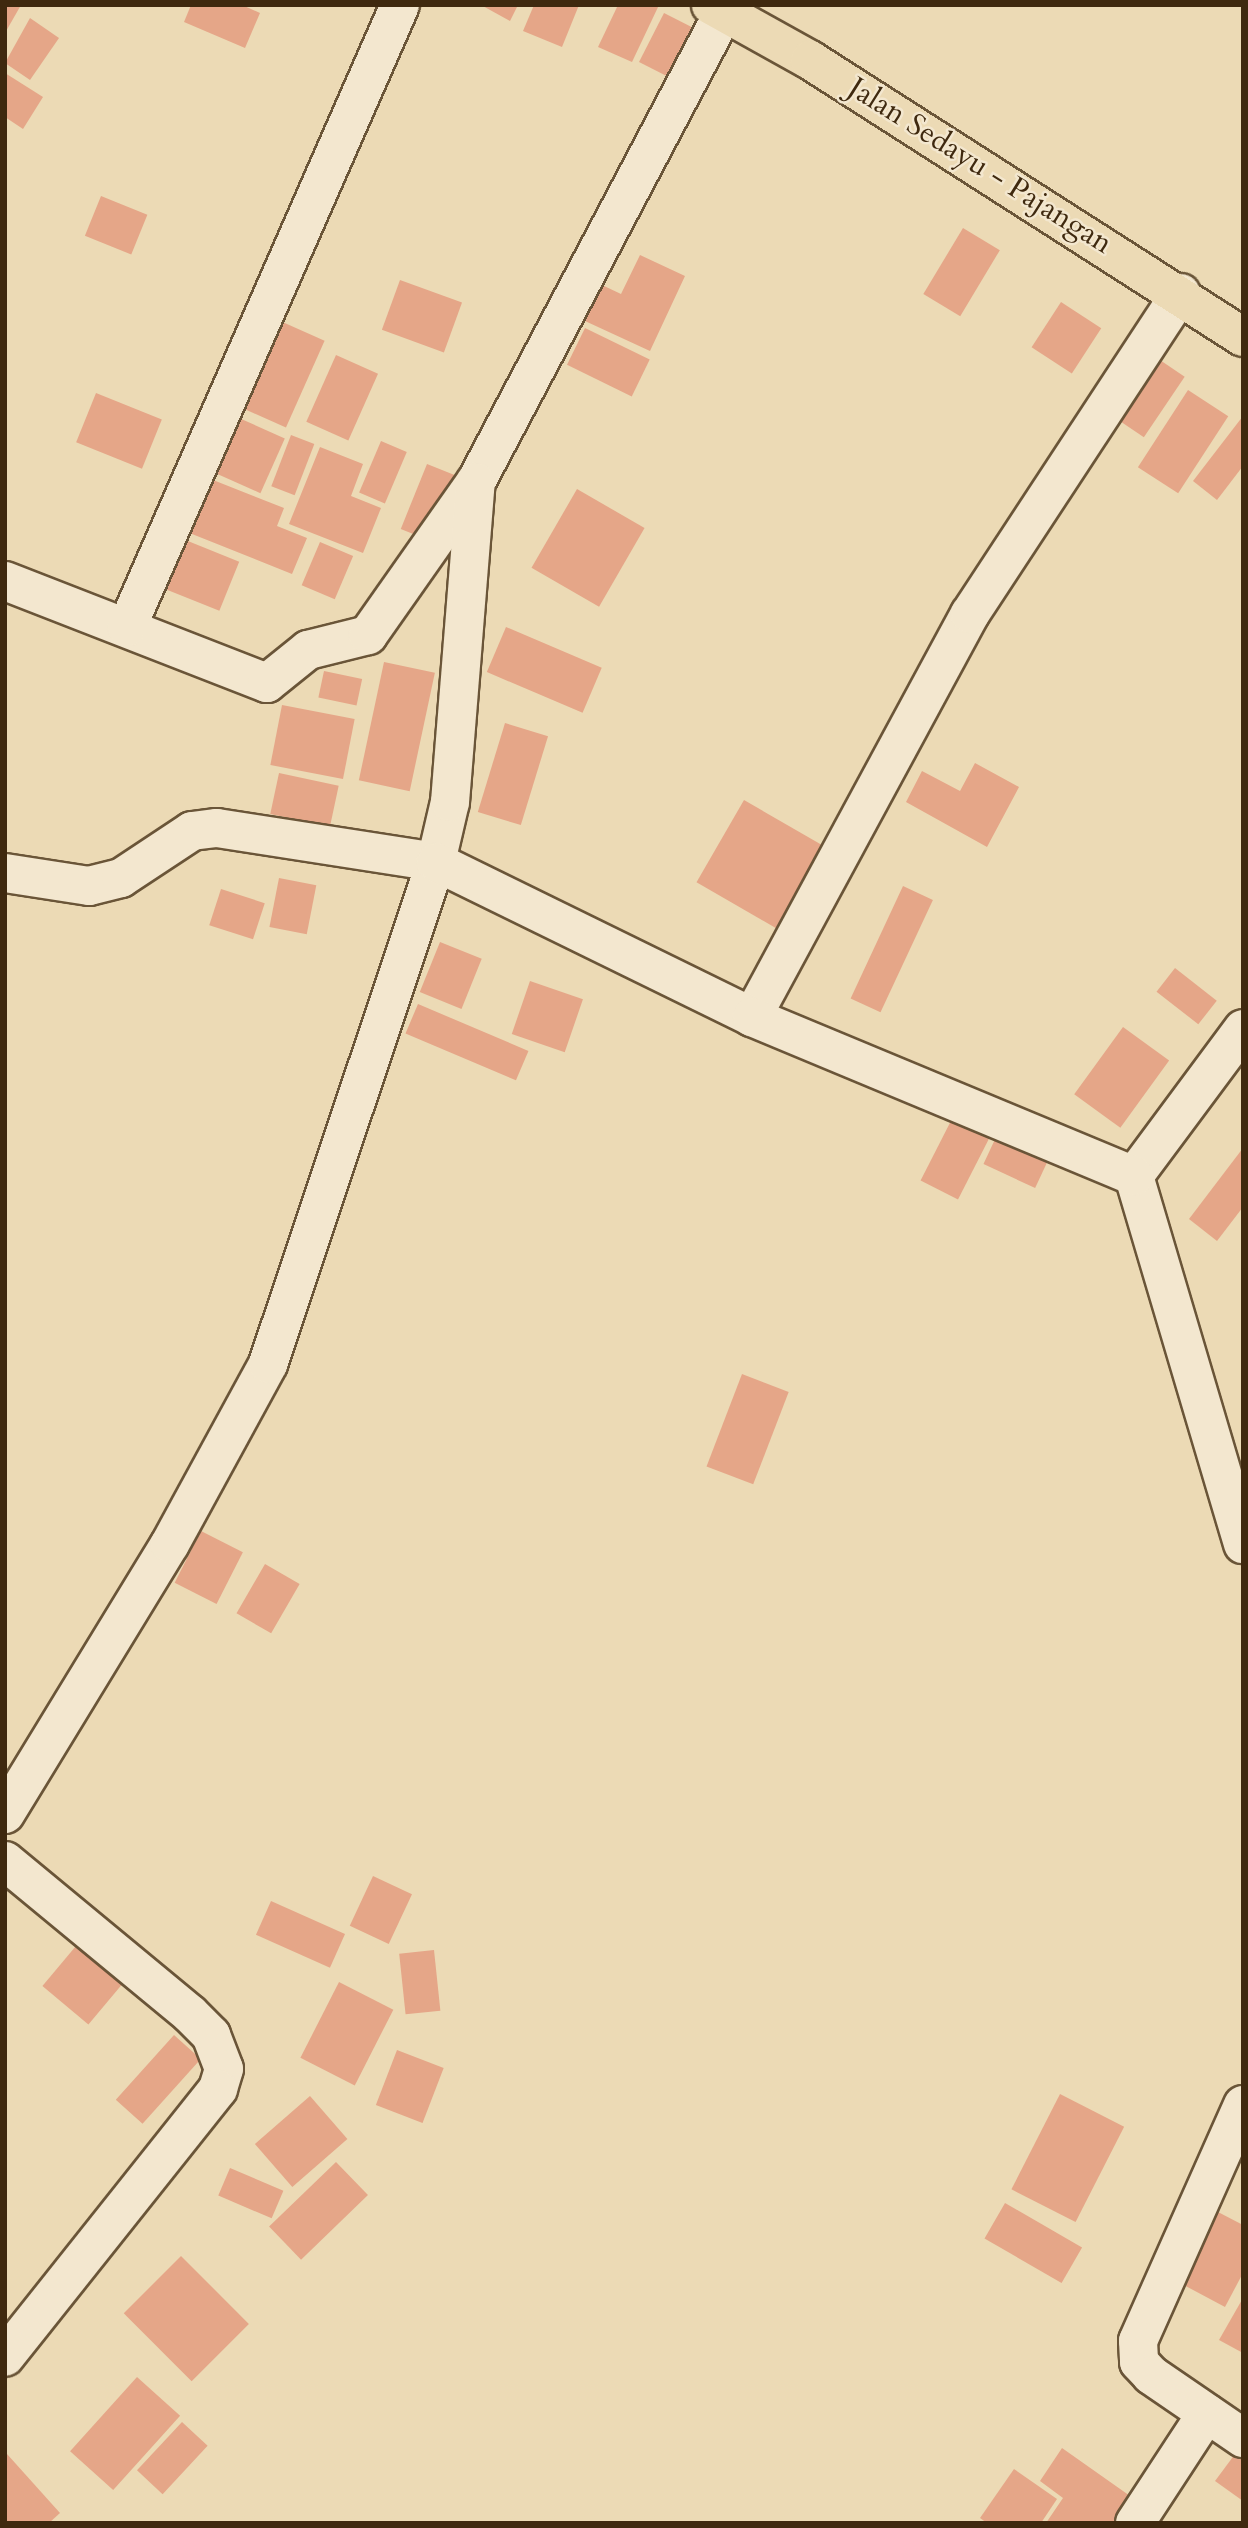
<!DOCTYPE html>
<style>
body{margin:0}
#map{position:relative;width:1248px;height:2528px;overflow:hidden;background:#ecdab5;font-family:Cardo,serif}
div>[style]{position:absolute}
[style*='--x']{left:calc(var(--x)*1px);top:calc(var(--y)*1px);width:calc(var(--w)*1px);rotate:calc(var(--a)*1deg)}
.building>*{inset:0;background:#e5a688;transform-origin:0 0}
.roads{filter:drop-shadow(2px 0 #6a5538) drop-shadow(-2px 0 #6a5538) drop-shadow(0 2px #6a5538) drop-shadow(0 -2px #6a5538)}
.street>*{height:38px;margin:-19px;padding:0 19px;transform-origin:19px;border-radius:19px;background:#f3e7cf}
.primary>*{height:38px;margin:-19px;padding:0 19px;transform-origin:19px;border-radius:19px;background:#ecdab5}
span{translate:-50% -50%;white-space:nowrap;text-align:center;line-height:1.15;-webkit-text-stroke:5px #f3e7cf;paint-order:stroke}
.street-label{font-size:30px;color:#3f290f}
.frame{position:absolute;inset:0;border:7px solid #3f290f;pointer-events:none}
</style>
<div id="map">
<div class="building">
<div style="clip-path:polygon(5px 5px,21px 5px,5px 33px)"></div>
<div style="clip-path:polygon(191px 5px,242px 5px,260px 13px,245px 48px,184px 22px)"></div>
<div style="clip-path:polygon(481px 5px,518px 5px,510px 21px)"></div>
<div style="clip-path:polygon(534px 5px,579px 5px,562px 47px,523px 31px)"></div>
<div style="clip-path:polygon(618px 5px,659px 5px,632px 62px,598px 47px)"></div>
<div style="left:664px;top:13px;width:42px;height:55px;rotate:27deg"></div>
<div style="clip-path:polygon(30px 18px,59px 38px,30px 80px,5px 63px)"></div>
<div style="clip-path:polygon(5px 73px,43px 97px,23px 129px,5px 117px)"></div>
<div style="left:101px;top:196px;width:50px;height:43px;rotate:22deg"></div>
<div style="left:963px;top:228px;width:43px;height:77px;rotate:31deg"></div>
<div style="clip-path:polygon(640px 255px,685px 276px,650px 351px,585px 321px,602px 285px,621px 294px)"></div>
<div style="left:400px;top:280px;width:66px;height:53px;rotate:20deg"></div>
<div style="left:1061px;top:302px;width:48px;height:54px;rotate:33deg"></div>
<div style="left:278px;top:320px;width:51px;height:95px;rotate:24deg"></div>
<div style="left:585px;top:328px;width:72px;height:41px;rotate:26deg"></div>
<div style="left:336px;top:355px;width:46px;height:73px;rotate:24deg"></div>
<div style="left:1154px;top:356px;width:37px;height:73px;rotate:34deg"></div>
<div style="left:1188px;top:390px;width:48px;height:92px;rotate:33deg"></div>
<div style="left:96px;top:393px;width:71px;height:53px;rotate:22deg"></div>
<div style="left:230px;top:414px;width:60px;height:60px;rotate:24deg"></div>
<div style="clip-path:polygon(1243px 416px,1243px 466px,1217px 500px,1193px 481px)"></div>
<div style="left:291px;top:435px;width:25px;height:55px;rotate:21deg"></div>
<div style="left:381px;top:441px;width:28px;height:56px;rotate:23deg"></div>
<div style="clip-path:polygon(320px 447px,363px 464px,351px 496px,381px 508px,363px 553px,289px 524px)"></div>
<div style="left:427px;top:464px;width:31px;height:70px;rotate:22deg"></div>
<div style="clip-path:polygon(208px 478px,284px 508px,277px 526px,307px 538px,292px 574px,187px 532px)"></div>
<div style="left:577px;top:489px;width:78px;height:91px;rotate:30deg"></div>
<div style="left:178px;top:537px;width:66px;height:53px;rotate:22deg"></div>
<div style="left:320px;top:542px;width:36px;height:47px;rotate:23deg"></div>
<div style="left:506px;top:627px;width:104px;height:49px;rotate:23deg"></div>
<div style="left:384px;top:662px;width:52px;height:121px;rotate:12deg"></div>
<div style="left:324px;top:671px;width:39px;height:27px;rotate:12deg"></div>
<div style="left:282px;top:705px;width:74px;height:61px;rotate:11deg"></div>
<div style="left:505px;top:723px;width:45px;height:93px;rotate:17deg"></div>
<div style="clip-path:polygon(975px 763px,1019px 787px,987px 847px,906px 802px,922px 771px,960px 791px)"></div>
<div style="left:279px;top:773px;width:61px;height:42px;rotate:12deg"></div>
<div style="left:744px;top:800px;width:92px;height:95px;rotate:30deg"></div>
<div style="left:279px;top:878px;width:38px;height:50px;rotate:11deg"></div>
<div style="left:903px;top:886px;width:33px;height:124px;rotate:25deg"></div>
<div style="left:221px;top:889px;width:46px;height:38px;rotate:18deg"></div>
<div style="left:440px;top:942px;width:45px;height:54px;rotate:22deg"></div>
<div style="left:1175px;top:968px;width:53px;height:30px;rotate:38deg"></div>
<div style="left:530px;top:981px;width:56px;height:56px;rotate:19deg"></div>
<div style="left:418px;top:1004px;width:120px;height:32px;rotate:23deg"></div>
<div style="left:1123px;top:1027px;width:57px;height:83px;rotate:36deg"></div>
<div style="left:956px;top:1111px;width:42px;height:78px;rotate:27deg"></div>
<div style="left:997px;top:1135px;width:57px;height:32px;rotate:25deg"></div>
<div style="clip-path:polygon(1243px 1148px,1243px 1207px,1217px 1241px,1189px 1219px)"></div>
<div style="left:742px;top:1374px;width:50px;height:99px;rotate:21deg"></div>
<div style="left:201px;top:1531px;width:47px;height:58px;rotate:27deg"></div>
<div style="left:265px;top:1564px;width:40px;height:57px;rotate:30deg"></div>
<div style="left:373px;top:1876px;width:43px;height:55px;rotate:25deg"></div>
<div style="left:271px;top:1901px;width:81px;height:37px;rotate:24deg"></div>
<div style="left:81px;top:1940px;width:60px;height:60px;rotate:40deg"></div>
<div style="left:434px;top:1950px;width:61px;height:35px;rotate:84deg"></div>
<div style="left:339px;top:1982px;width:61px;height:85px;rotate:27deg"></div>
<div style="left:174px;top:2035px;width:36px;height:87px;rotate:42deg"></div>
<div style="left:397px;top:2050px;width:50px;height:59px;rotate:21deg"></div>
<div style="left:1060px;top:2094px;width:72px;height:107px;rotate:27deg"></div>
<div style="left:310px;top:2096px;width:57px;height:73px;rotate:49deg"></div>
<div style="left:336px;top:2162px;width:46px;height:93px;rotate:46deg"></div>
<div style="left:230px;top:2168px;width:58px;height:30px;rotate:23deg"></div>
<div style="left:1005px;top:2203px;width:89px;height:41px;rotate:30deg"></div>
<div style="clip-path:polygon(1218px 2212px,1243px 2225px,1243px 2273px,1225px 2307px,1180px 2283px)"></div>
<div style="left:181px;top:2256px;width:96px;height:81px;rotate:45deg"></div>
<div style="clip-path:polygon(1243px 2298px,1243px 2353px,1219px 2340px)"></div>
<div style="left:137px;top:2377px;width:58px;height:100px;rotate:42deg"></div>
<div style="left:182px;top:2422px;width:35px;height:66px;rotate:43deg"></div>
<div style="clip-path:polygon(1241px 2446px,1243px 2447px,1243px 2501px,1215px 2481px)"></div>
<div style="clip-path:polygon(1062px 2448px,1140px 2503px,1127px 2523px,1046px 2523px,1063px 2498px,1040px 2481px)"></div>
<div style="clip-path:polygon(7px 2454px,60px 2513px,49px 2523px,5px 2523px)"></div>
<div style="clip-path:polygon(1014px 2469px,1057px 2499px,1041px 2523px,987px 2523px,980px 2518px)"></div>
</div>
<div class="roads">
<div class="street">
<div style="--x:5;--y:581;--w:281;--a:21.3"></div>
<div style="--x:267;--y:683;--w:53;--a:-38.8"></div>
<div style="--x:308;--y:650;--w:62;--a:-14"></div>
<div style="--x:368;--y:635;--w:189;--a:-54.9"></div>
<div style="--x:477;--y:480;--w:529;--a:-62.18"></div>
<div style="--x:127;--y:627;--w:679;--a:-66.3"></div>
<div style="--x:5;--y:873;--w:85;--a:8.8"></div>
<div style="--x:89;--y:886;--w:33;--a:-14"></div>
<div style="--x:121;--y:878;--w:85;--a:-33.5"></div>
<div style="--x:192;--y:831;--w:25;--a:-7"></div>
<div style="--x:217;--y:828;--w:222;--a:8.8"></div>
<div style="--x:436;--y:862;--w:62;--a:-76.9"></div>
<div style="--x:450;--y:802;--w:321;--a:-85.4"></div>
<div style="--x:752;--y:1017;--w:458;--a:-61.6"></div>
<div style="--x:970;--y:614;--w:384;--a:-56.7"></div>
<div style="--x:1134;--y:1176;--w:384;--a:73.5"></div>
<div style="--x:1134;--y:1176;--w:183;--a:-53.4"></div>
<div style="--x:5;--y:1814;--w:316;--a:-58.6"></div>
<div style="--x:170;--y:1544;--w:205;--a:-61.4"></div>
<div style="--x:268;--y:1364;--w:529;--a:-71.5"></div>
<div style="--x:436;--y:862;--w:352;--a:26.1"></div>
<div style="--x:752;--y:1017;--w:414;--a:22.6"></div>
<div style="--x:5;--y:1861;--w:240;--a:39.6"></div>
<div style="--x:190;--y:2014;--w:30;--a:45"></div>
<div style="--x:211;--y:2035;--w:36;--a:69"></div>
<div style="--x:224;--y:2069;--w:21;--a:107"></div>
<div style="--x:218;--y:2089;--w:342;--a:128.5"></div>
<div style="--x:1243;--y:2105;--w:258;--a:114"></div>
<div style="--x:1138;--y:2341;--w:21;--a:87"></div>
<div style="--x:1139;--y:2362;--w:18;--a:47"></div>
<div style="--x:1151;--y:2375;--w:112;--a:34.4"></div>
<div style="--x:1135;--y:2523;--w:131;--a:-56.8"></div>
</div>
<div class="primary">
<div style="--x:711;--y:5;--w:113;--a:29.1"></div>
<div style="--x:810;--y:60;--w:514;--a:32.61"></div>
</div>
</div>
<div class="street-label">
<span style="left:980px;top:166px;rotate:32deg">Jalan Sedayu - Pajangan</span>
</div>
<div class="frame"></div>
</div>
